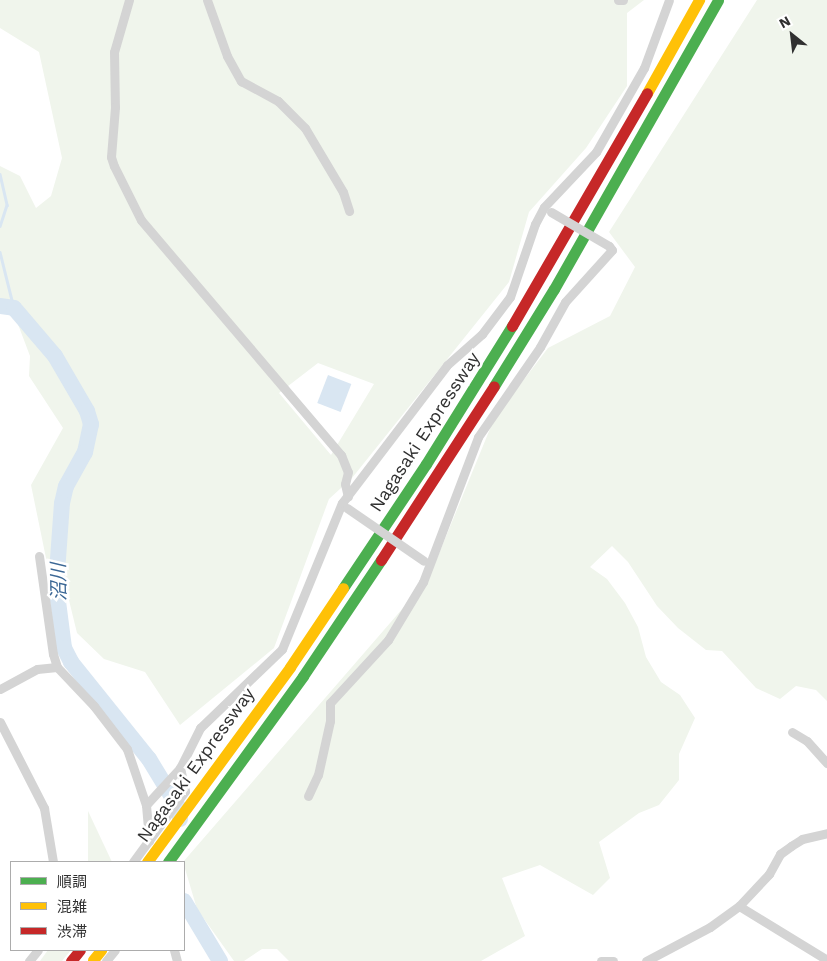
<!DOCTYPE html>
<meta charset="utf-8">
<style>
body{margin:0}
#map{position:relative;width:827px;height:961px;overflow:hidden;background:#fff;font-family:"Work Sans","Noto Sans JP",sans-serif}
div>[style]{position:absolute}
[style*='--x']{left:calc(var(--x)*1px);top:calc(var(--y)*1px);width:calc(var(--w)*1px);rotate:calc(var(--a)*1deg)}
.green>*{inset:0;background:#f0f5ec}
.water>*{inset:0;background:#d9e6f2;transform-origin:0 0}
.stream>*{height:2.5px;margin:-1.25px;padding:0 1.25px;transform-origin:1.25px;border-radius:1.25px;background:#d9e6f2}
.river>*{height:16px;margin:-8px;padding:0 8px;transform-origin:8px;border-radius:8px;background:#d9e6f2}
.street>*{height:9px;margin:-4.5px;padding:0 4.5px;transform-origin:4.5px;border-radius:4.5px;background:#d4d4d4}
.fast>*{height:11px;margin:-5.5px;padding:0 5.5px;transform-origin:5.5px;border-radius:5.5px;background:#4caf50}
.slow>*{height:11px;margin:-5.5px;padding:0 5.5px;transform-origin:5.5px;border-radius:5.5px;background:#ffc107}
.jam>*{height:11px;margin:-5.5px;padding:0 5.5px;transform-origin:5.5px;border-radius:5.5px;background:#c62828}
.street-bridge>*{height:9px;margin:-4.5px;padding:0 4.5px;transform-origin:4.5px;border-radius:4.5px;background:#d4d4d4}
.slow-bridge>*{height:11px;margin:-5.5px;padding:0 5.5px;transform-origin:5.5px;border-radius:5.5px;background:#ffc107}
span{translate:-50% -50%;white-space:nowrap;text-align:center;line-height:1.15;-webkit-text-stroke:5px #fff;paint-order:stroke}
.street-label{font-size:18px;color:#303030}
.water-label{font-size:19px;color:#3b6795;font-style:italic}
.legend{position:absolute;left:10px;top:861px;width:175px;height:90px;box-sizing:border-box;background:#fff;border:1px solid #acacac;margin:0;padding:6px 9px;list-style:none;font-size:15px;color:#303030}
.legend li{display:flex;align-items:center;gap:10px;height:25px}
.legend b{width:25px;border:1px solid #acacac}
.north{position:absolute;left:767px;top:10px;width:50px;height:50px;-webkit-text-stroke:4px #fff;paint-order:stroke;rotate:331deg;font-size:14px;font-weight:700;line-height:20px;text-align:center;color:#303030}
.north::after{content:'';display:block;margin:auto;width:18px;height:22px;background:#303030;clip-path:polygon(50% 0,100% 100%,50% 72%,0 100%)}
</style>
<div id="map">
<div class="green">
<div style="clip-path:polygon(evenodd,0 0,644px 0,627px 13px,627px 86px,586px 148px,529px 212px,509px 282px,352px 478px,329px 499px,274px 648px,180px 725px,145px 672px,104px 659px,77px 633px,66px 588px,46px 558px,31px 485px,63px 428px,29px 376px,30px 356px,16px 319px,0 309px,0 166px,20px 176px,36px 208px,51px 196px,62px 158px,39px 52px,0 28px,0 0,318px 363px,374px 384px,331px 455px,279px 393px,318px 363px)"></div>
<div style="clip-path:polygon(757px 0,827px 0,827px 701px,816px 690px,796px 686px,780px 699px,756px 688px,722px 651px,706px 650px,678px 628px,657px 606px,628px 562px,612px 546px,590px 567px,607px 579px,625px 603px,638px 627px,646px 657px,661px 682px,680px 695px,695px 718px,679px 754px,679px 780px,659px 805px,639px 813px,599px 842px,610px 878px,593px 895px,540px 865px,502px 878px,525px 936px,481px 961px,289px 961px,277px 949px,262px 949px,244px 961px,234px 961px,197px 909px,183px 862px,429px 578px,494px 419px,548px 348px,610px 316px,635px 267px,609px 232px)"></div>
<div style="clip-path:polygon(88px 811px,112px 862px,88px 862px)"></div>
<div style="clip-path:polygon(48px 950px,71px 950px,62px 961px,40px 961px)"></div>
</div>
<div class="water">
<div style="left:328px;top:375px;width:25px;height:30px;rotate:21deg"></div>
</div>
<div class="stream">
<div style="--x:0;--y:174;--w:32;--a:77"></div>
<div style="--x:7;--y:205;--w:22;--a:108"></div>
<div style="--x:0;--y:252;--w:58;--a:76"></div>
</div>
<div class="river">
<div style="--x:0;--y:306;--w:14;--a:8"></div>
<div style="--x:14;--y:308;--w:63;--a:49.5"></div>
<div style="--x:55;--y:356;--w:64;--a:59.8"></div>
<div style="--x:87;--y:411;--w:14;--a:73"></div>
<div style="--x:91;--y:424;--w:29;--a:102"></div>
<div style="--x:85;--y:452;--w:39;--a:119"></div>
<div style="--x:66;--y:486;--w:17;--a:103"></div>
<div style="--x:62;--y:503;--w:83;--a:94.1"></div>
<div style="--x:56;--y:586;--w:63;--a:82.6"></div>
<div style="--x:64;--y:648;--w:16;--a:63"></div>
<div style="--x:71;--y:662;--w:124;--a:51.2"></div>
<div style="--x:149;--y:759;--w:60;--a:58.7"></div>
<div style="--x:180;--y:810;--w:9;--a:90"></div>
<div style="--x:184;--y:901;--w:70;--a:59"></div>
</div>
<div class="street">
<div style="--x:129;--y:0;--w:54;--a:106.1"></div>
<div style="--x:114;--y:52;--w:55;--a:89"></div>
<div style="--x:115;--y:107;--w:50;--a:94.6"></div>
<div style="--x:111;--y:157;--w:9;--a:72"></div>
<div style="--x:114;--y:166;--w:60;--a:63.4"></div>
<div style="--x:141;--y:220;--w:309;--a:49.6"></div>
<div style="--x:341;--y:455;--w:18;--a:68"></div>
<div style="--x:348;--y:472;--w:12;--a:104"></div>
<div style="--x:345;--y:484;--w:13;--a:77"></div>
<div style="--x:207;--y:0;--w:59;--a:70.3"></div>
<div style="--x:227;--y:56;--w:29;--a:61"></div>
<div style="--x:241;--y:81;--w:42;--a:28.4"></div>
<div style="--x:278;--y:101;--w:38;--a:45"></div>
<div style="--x:305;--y:128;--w:74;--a:59.3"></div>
<div style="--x:343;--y:192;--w:20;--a:72"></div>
<div style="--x:618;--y:0;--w:5;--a:0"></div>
<div style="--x:39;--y:556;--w:99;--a:81.9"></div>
<div style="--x:53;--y:654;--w:14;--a:73"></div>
<div style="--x:0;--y:689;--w:42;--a:-28.4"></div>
<div style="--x:37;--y:669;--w:20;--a:-6"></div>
<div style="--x:57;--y:667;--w:54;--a:46.5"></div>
<div style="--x:94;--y:706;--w:54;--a:52.5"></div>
<div style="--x:127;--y:749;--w:59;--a:71.3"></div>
<div style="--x:146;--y:805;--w:36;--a:85"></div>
<div style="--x:0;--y:722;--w:97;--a:62.9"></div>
<div style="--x:44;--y:808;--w:55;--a:80.5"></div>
<div style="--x:792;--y:732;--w:17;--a:31"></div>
<div style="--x:807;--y:741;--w:30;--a:48"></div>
<div style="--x:308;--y:796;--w:23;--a:-65"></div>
<div style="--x:318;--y:775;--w:55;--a:-77.5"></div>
<div style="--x:330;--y:721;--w:18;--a:-90"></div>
<div style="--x:330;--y:703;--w:86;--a:-47.4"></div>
<div style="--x:388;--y:640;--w:68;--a:-58.9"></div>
<div style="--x:423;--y:582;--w:155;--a:-69.2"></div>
<div style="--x:478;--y:437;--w:109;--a:-55.4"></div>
<div style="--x:540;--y:347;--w:51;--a:-60.9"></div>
<div style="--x:565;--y:302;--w:70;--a:-47.9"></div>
<div style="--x:612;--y:250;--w:5;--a:-127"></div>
<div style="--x:146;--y:805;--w:50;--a:-47.4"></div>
<div style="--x:133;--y:862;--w:88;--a:-53.8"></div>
<div style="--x:185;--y:791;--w:24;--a:-102"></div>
<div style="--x:180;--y:768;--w:45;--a:-63.4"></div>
<div style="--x:200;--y:728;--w:114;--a:-43.9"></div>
<div style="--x:282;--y:649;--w:158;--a:-67.7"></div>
<div style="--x:342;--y:503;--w:173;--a:-52.7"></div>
<div style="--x:447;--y:365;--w:47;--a:-41.5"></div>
<div style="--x:482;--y:334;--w:46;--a:-52.9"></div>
<div style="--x:510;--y:297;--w:77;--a:-71.1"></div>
<div style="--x:535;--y:224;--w:19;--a:-62"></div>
<div style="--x:544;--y:207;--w:76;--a:-46.6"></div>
<div style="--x:596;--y:152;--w:97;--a:-60.3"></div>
<div style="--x:644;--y:68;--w:72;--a:-69.8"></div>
<div style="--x:739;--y:906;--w:103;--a:31.5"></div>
<div style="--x:174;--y:950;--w:11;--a:75"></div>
<div style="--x:29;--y:961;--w:14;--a:-51"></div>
<div style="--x:106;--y:961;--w:14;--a:-51"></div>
<div style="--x:601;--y:961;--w:12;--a:0"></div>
<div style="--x:646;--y:961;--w:72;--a:-28"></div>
<div style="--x:710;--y:927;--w:36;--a:-36"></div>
<div style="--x:739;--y:906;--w:44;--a:-46.8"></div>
<div style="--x:769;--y:874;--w:23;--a:-61"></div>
<div style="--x:780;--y:854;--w:14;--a:-36"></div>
<div style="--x:791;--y:846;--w:13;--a:-32"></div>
<div style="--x:802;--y:839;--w:26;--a:-13"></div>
</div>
<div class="fast">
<div style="--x:494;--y:386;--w:114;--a:-58.3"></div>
<div style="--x:554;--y:289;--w:332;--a:-60.4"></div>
<div style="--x:343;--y:588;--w:149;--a:-56.2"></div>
<div style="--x:426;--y:464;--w:163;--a:-58.1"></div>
<div style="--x:168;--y:862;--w:230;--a:-54"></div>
<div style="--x:303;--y:676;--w:140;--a:-56.1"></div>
</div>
<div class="slow">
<div style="--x:647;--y:93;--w:107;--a:-60.8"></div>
<div style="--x:147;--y:862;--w:242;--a:-53.7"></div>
<div style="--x:290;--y:667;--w:95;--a:-56.1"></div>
</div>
<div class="jam">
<div style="--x:512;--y:326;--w:269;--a:-59.9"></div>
<div style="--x:381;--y:560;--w:207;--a:-57"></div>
<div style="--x:71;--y:961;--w:14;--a:-51"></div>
</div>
<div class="street-bridge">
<div style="--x:551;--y:212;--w:67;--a:30.4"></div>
<div style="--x:347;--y:508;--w:93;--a:34.5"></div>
</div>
<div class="slow-bridge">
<div style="--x:93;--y:960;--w:13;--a:-51"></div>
</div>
<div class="street-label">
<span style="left:425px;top:432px;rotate:-57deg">Nagasaki Expressway</span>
<span style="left:196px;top:765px;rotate:-54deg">Nagasaki Expressway</span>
</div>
<div class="water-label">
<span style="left:59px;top:582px;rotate:-91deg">沼川</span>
</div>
<ul class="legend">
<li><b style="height:6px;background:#4caf50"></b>順調</li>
<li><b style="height:6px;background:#ffc107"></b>混雑</li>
<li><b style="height:6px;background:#c62828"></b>渋滞</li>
</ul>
<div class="north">N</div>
</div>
